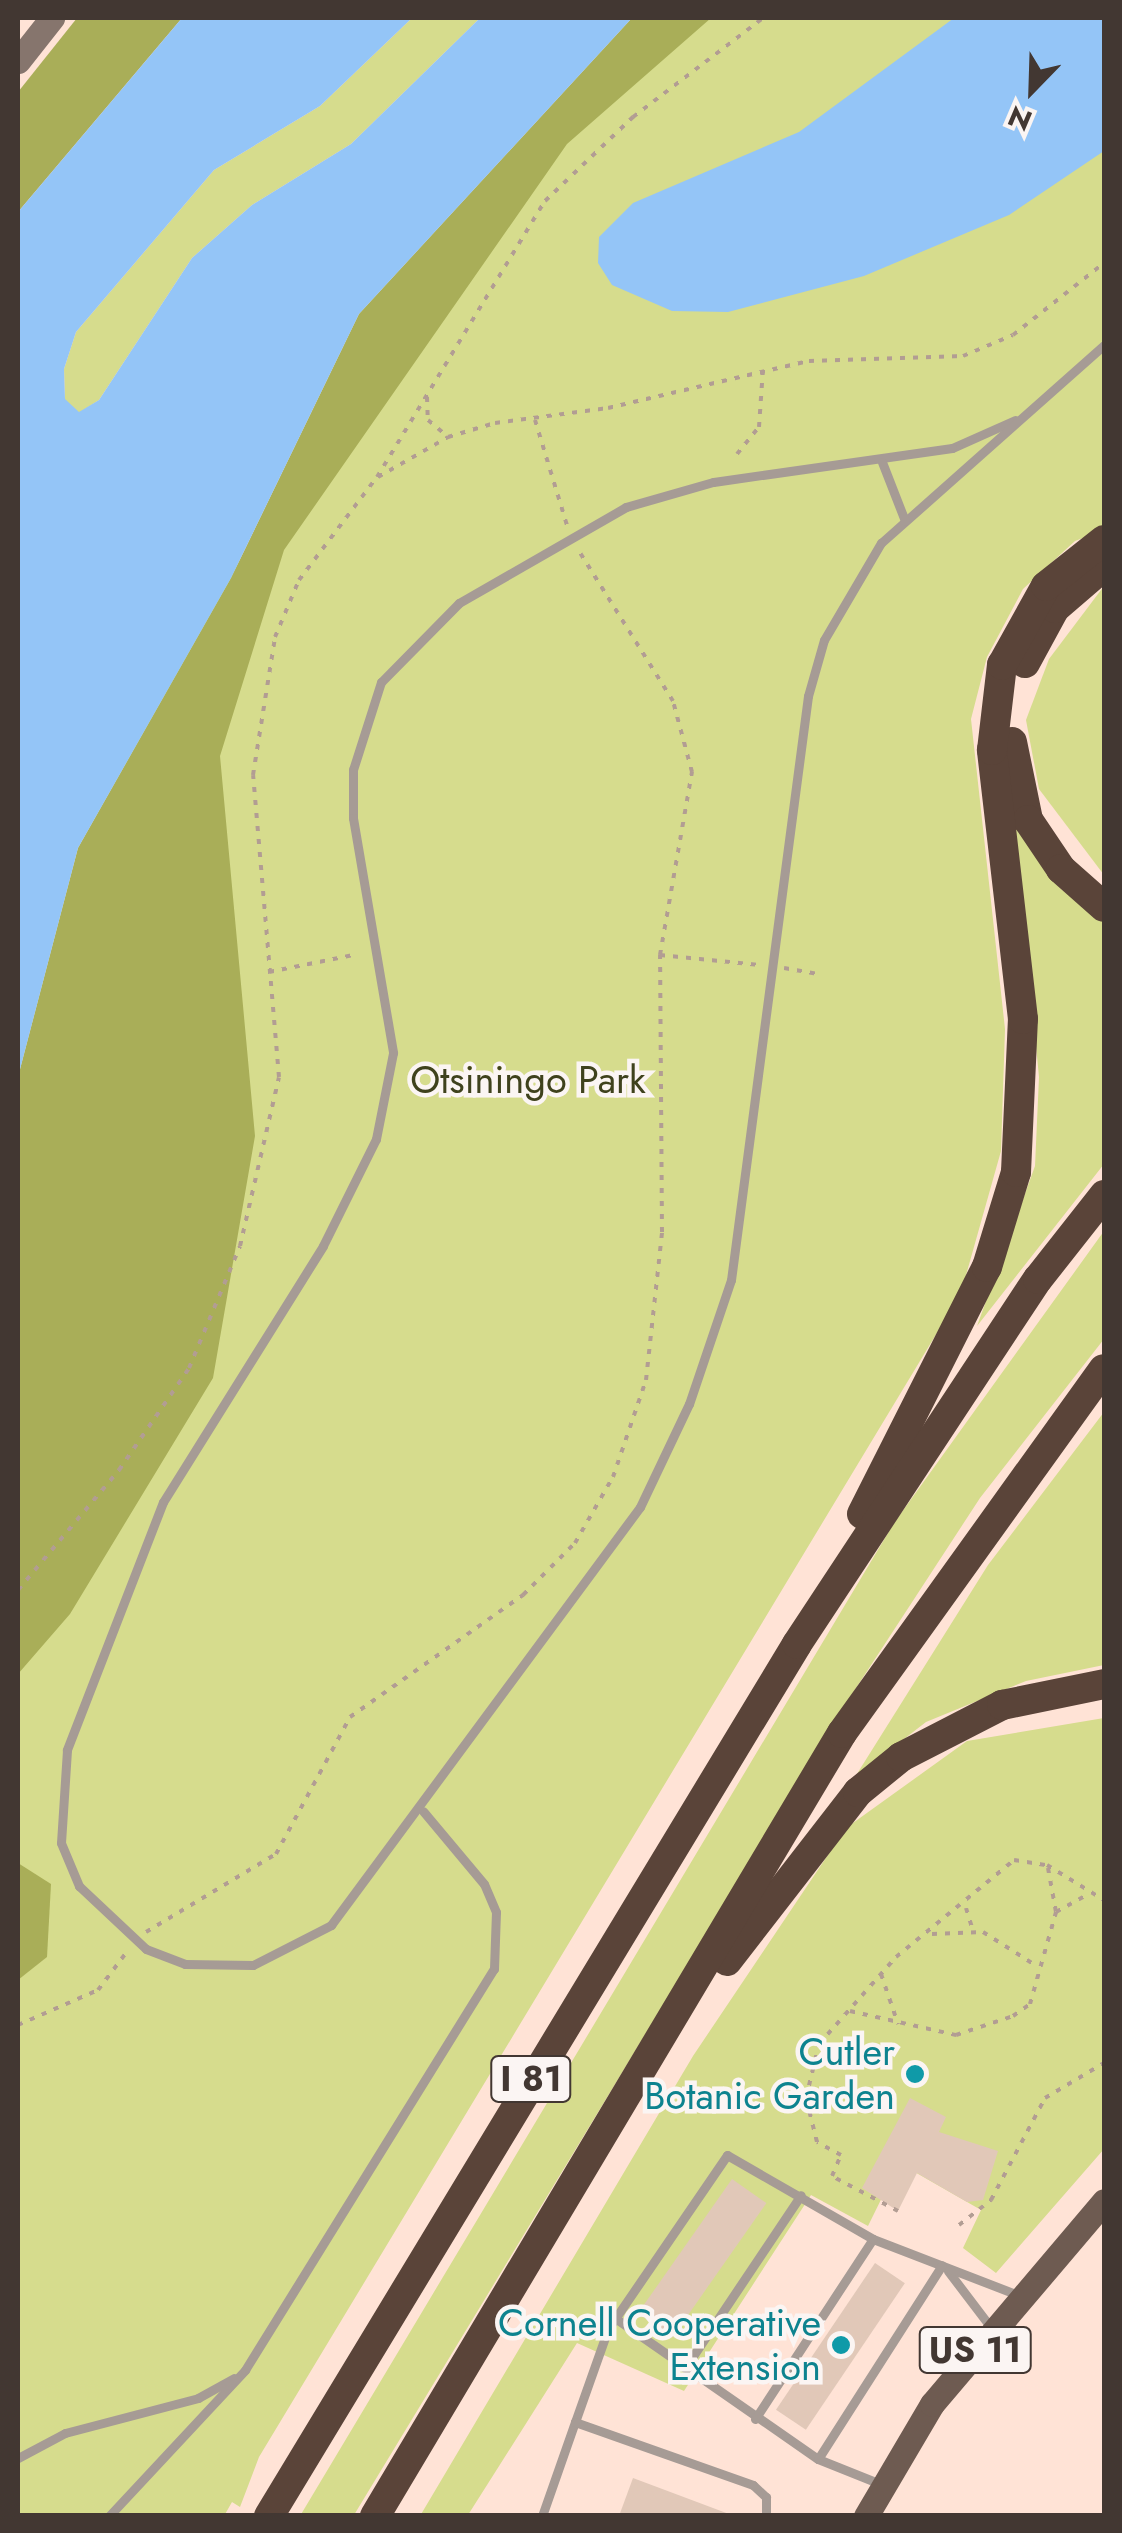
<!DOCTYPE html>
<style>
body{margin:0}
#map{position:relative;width:1122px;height:2533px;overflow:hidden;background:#ffe3d6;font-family:Jost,sans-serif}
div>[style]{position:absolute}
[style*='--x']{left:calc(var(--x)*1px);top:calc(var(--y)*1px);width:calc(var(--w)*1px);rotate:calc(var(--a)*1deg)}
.green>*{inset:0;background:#d6dc8d}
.forest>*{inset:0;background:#a9ae58}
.water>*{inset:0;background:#94c5f7}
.building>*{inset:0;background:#e1c8b8;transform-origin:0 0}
.path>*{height:4px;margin-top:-2px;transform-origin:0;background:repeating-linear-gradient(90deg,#b29d93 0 5px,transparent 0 13px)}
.lane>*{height:9px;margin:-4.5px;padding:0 4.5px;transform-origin:4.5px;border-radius:4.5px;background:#a69b95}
.secondary>*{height:25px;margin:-12.5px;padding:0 12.5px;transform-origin:12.5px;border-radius:12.5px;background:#86756d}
.primary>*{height:25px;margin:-12.5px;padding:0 12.5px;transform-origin:12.5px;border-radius:12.5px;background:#6e5b51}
.highway>*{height:30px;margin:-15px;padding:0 15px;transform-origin:15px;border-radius:15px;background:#5a4439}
.dots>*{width:28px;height:28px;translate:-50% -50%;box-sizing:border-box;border:5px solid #fbf5f3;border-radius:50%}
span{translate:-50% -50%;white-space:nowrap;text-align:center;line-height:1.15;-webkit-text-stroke:9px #fbf5f3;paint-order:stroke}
.shield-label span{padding:2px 8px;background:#fbf5f3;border:2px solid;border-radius:8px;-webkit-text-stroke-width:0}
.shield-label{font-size:35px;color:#423732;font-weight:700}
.park-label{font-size:38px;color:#3f421d}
.culture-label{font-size:38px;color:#0d838f}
.right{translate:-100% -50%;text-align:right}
.frame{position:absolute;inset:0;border:20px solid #423732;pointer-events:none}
.north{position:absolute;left:982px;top:40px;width:100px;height:100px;-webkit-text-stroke:8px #fbf5f3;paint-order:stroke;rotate:203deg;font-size:28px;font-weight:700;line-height:40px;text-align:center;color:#423732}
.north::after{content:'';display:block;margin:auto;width:35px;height:45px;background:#423732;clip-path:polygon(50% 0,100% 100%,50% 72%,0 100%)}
</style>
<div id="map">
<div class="green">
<div style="clip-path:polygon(412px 18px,480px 18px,351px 144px,252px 205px,192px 258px,99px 400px,79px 413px,65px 400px,64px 369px,76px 332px,214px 170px,320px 106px)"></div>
<div style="clip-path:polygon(632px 18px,1104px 18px,1104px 530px,1075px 541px,1023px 589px,987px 657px,971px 719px,1005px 1029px,1001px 1151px,961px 1293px,259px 2457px,240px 2507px,232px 2502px,224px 2516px,18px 2516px,18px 1077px,78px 848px,241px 558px,359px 314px)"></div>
<div style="clip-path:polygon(1104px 586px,1104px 875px,1039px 789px,1026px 720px,1049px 659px)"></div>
<div style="clip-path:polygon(1014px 820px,1061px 889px,1104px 920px,1104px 1164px,977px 1326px,1035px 1166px,1039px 1077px)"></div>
<div style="clip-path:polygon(1104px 1231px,1104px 1339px,980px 1498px,843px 1708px,354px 2515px,300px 2516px,894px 1523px)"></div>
<div style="clip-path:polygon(1104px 1412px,1104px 1665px,1026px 1681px,926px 1722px,855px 1777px,988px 1565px)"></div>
<div style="clip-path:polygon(1104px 1718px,1104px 2149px,996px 2273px,963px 2248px,981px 2210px,899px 2163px,868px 2226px,811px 2195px,684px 2391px,577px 2343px,468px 2515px,420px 2516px,693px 2056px,846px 1828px,967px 1741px)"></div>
</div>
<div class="forest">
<div style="clip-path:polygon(77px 18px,182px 18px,18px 212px,18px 92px)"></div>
<div style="clip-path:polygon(632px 18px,711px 18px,567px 144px,284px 550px,220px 756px,255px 1136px,213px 1378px,70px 1614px,18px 1674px,18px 1077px,78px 848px,231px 578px,359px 314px)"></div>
<div style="clip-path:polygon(18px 1863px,51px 1884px,47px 1957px,18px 1980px)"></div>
</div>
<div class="water">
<div style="clip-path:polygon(182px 18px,412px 18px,320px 106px,214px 170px,76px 332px,64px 369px,65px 399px,79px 412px,99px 400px,192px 258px,252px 205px,351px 144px,480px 18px,632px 18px,359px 314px,231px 578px,78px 848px,18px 1077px,18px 212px)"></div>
<div style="clip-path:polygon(954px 18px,1104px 18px,1104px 151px,1009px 215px,864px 276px,728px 312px,672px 311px,612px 285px,598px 263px,599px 237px,633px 203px,799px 132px)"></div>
</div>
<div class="building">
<div style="clip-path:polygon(910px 2098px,946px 2117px,939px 2132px,998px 2151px,983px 2200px,967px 2202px,917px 2173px,898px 2211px,862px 2188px)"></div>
<div style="left:732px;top:2179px;width:42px;height:164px;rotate:35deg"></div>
<div style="left:875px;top:2263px;width:36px;height:177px;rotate:34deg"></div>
<div style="clip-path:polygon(633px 2478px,729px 2514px,729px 2516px,619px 2516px)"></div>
</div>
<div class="path">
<div style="--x:427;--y:397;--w:23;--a:88"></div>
<div style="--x:428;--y:420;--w:26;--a:40"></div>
<div style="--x:535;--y:420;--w:110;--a:73.1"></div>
<div style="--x:737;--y:454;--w:35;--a:-51"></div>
<div style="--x:759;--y:427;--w:58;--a:-86.1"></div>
<div style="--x:378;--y:477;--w:81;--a:-29.7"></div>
<div style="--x:448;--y:437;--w:49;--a:-16.6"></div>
<div style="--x:495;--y:423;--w:114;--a:-7.6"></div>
<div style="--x:608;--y:408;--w:206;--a:-13.2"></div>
<div style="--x:809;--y:361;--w:154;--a:-1.9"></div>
<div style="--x:963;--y:356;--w:54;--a:-22.8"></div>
<div style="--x:1013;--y:335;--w:116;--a:-38.4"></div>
<div style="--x:660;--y:955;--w:100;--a:5.7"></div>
<div style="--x:784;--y:968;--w:36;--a:10"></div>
<div style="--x:269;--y:972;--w:86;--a:-11.4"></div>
<div style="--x:18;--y:1590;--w:157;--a:-49.9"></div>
<div style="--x:119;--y:1470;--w:124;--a:-55.5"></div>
<div style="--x:189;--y:1368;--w:132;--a:-67.3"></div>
<div style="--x:240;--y:1246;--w:173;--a:-77"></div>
<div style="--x:279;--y:1077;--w:303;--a:-94.9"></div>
<div style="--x:253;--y:775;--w:140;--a:-80.9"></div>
<div style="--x:275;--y:637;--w:62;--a:-67.2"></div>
<div style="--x:299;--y:580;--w:129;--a:-52.9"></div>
<div style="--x:377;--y:477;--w:323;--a:-58.7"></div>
<div style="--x:545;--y:201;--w:122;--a:-43.7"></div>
<div style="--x:633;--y:117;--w:163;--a:-37.3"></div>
<div style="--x:1048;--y:1868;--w:45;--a:79.7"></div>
<div style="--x:966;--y:1908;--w:24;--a:73"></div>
<div style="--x:146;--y:1932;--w:152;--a:-31"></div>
<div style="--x:276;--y:1854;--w:156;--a:-61.6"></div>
<div style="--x:350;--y:1717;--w:212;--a:-35.2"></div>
<div style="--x:523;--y:1595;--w:74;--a:-45"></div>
<div style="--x:575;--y:1543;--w:76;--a:-60.1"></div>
<div style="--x:613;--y:1477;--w:102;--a:-71.2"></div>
<div style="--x:646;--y:1380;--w:149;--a:-83.8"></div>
<div style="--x:662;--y:1232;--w:277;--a:-90.4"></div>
<div style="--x:660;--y:955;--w:186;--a:-80.1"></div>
<div style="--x:692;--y:772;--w:73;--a:-105"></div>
<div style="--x:673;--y:701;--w:181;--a:-122.1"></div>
<div style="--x:932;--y:1934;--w:51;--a:-2.2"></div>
<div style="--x:983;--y:1932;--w:62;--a:32.4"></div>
<div style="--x:881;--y:1974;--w:53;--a:71.2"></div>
<div style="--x:850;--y:2011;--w:109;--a:12.8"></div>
<div style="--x:956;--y:2035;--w:60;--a:-18.4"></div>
<div style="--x:1013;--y:2016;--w:21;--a:-35"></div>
<div style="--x:1030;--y:2004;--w:96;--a:-74.2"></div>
<div style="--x:1056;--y:1912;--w:33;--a:-29"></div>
<div style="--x:18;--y:2025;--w:87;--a:-23.6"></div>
<div style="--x:98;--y:1990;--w:51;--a:-52.9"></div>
<div style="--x:898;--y:2211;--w:75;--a:-152.1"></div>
<div style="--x:832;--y:2176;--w:23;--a:-67"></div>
<div style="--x:841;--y:2155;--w:27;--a:-152"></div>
<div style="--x:817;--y:2142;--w:45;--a:-104"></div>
<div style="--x:806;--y:2098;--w:56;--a:-76.5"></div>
<div style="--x:819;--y:2044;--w:116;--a:-48.5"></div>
<div style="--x:896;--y:1957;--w:153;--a:-39.4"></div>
<div style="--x:1014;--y:1860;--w:33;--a:9"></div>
<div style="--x:1047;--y:1865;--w:67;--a:31.6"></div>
<div style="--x:959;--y:2225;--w:41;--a:-38"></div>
<div style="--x:991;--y:2200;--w:115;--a:-62.1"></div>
<div style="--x:1045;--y:2098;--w:69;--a:-30.7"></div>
</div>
<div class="lane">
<div style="--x:1015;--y:420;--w:69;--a:156"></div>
<div style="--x:952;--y:448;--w:241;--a:171.9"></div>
<div style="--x:713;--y:482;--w:91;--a:164"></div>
<div style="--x:626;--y:507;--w:193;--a:150.1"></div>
<div style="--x:459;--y:603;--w:111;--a:134.6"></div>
<div style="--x:381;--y:682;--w:92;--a:107.7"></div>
<div style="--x:353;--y:770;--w:48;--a:90"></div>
<div style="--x:353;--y:818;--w:238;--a:80.3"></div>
<div style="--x:393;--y:1053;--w:88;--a:101.2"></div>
<div style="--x:376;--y:1139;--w:119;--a:116.4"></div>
<div style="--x:323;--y:1246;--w:302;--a:122"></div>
<div style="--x:163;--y:1502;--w:266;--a:111.2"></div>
<div style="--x:67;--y:1750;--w:93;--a:93.7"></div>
<div style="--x:61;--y:1843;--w:47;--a:67.3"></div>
<div style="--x:79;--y:1886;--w:92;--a:43.2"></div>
<div style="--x:146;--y:1949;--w:42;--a:21"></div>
<div style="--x:185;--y:1964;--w:68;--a:0.8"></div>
<div style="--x:253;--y:1965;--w:88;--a:-27.1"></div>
<div style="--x:331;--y:1925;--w:520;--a:-53.53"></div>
<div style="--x:640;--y:1507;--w:114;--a:-64.6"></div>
<div style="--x:689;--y:1404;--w:131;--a:-71.3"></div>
<div style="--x:731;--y:1280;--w:589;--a:-82.49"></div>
<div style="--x:808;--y:696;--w:58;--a:-74.1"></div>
<div style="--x:824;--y:640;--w:113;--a:-59.6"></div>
<div style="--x:881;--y:543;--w:298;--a:-41.6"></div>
<div style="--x:882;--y:462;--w:63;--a:68.7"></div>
<div style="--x:948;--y:2271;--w:73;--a:52.8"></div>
<div style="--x:615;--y:2318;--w:247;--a:34.8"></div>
<div style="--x:818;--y:2459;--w:70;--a:21.8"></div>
<div style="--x:685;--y:2368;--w:208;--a:-56.2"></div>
<div style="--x:755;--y:2419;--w:215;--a:-56.8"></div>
<div style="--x:873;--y:2239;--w:155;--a:21.1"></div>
<div style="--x:575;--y:2422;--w:99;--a:-70.5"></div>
<div style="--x:608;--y:2329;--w:211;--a:-55.6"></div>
<div style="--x:727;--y:2155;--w:168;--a:29.9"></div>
<div style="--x:18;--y:2458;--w:53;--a:-28"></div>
<div style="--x:65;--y:2433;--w:138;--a:-14.7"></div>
<div style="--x:198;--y:2398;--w:41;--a:-29.1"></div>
<div style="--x:818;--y:2459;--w:230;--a:-57.4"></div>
<div style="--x:109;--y:2516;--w:200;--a:-47"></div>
<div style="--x:245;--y:2370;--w:472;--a:-58.2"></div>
<div style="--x:494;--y:1969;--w:57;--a:-88"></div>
<div style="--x:496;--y:1912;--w:30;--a:-113"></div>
<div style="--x:484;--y:1884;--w:95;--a:-129.9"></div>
<div style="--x:542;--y:2516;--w:100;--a:-70.7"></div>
<div style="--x:575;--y:2422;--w:189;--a:19.5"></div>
<div style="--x:753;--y:2485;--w:18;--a:43"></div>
<div style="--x:766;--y:2497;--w:19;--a:90"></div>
</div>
<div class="secondary">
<div style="--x:18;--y:61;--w:55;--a:-51.7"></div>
</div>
<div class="primary">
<div style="--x:866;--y:2516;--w:130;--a:-59.5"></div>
<div style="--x:932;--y:2404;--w:266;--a:-49.7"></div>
</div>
<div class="highway">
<div style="--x:1025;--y:663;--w:63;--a:-61.4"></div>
<div style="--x:1055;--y:608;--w:65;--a:-40.6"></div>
<div style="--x:1012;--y:742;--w:80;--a:78.4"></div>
<div style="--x:1028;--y:820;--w:59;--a:56"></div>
<div style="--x:1061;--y:869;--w:57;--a:41.5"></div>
<div style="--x:862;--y:1514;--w:277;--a:-63.2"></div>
<div style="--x:987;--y:1267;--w:99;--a:-73"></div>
<div style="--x:1016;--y:1172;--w:153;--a:-87.4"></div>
<div style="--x:1023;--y:1019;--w:271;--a:-96.6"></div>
<div style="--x:992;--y:750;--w:86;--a:-83.3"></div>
<div style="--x:1002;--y:665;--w:90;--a:-60.9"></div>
<div style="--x:1046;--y:586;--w:74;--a:-38.4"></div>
<div style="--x:727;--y:1961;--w:214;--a:-52.2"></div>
<div style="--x:858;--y:1792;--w:55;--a:-39.1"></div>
<div style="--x:901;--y:1757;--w:114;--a:-27.2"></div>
<div style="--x:1002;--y:1705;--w:104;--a:-11.6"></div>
<div style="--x:269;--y:2516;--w:1019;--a:-58.8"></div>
<div style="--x:797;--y:1644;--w:437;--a:-56.6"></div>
<div style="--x:1038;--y:1279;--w:107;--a:-51.8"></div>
<div style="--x:375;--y:2516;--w:912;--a:-59.19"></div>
<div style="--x:842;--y:1733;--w:448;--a:-54.3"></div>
</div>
<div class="dots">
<div style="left:915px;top:2074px;background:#0f9aa8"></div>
<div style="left:841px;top:2345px;background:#0f9aa8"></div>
</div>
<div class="shield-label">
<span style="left:531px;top:2079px">I 81</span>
<span style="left:975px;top:2350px">US 11</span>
</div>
<div class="park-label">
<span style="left:528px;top:1080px">Otsiningo Park</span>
</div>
<div class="culture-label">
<span class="right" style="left:895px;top:2074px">Cutler<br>Botanic Garden</span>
<span class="right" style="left:821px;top:2345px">Cornell Cooperative<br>Extension</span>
</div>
<div class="frame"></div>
<div class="north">N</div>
</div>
